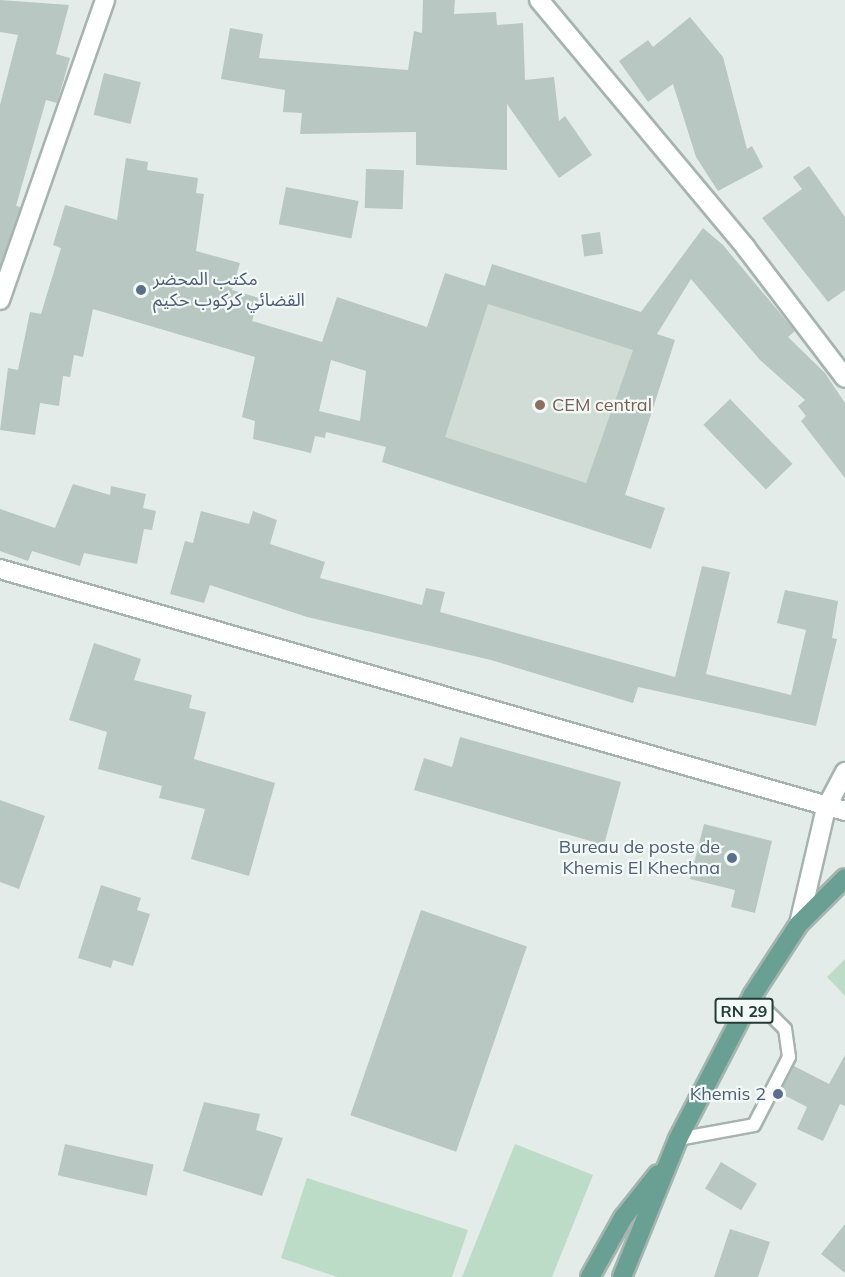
<!DOCTYPE html>
<meta charset="utf-8">
<style>
body{margin:0}
#map{position:relative;width:845px;height:1277px;overflow:hidden;background:#e3ece8;font-family:Mulish,"Noto Sans Arabic",sans-serif}
div>[style]{position:absolute}
[style*='--x']{left:calc(var(--x)*1px);top:calc(var(--y)*1px);width:calc(var(--w)*1px);rotate:calc(var(--a)*1deg)}
.built>*{inset:0;background:#d1dcd7;transform-origin:0 0}
.green>*{inset:0;background:#bddcc7}
.building>*{inset:0;background:#b8c7c2;transform-origin:0 0}
.roads{filter:drop-shadow(2px 0 #a6b4af) drop-shadow(-2px 0 #a6b4af) drop-shadow(0 2px #a6b4af) drop-shadow(0 -2px #a6b4af)}
.service>*{height:12px;margin:-6px;padding:0 6px;transform-origin:6px;border-radius:6px;background:#fff}
.minor>*{height:18px;margin:-9px;padding:0 9px;transform-origin:9px;border-radius:9px;background:#fff}
.primary>*{height:18px;margin:-9px;padding:0 9px;transform-origin:9px;border-radius:9px;background:#6a9f94}
.dots>*{width:16px;height:16px;translate:-50% -50%;box-sizing:border-box;border:3px solid #f3f9f6;border-radius:50%}
span{translate:-50% -50%;white-space:nowrap;text-align:center;line-height:1.15;-webkit-text-stroke:4.5px #f3f9f6;paint-order:stroke}
.shield-label span{padding:2px 4px;background:#f3f9f6;border:2px solid;border-radius:4px;-webkit-text-stroke-width:0}
.shield-label{font-size:16px;color:#243c37;font-weight:700}
.service-label{font-size:18px;color:#4e5e75}
.left{translate:0 -50%;text-align:left}
.right{translate:-100% -50%;text-align:right}
.education-label{font-size:18px;color:#785e54}
</style>
<div id="map">
<div class="built">
<div style="left:473px;top:286px;width:197px;height:186px;rotate:18deg"></div>
</div>
<div class="green">
<div style="clip-path:polygon(845px 959px,845px 996px,827px 977px)"></div>
<div style="clip-path:polygon(515px 1144px,593px 1175px,552px 1277px,462px 1277px)"></div>
<div style="clip-path:polygon(307px 1178px,468px 1230px,452px 1277px,337px 1277px,281px 1258px)"></div>
</div>
<div class="building">
<div style="clip-path:polygon(0 0,69px 5px,56px 54px,70px 58px,57px 103px,46px 100px,16px 206px,21px 207px,0 266px,0 105px,18px 35px,0 32px)"></div>
<div style="clip-path:polygon(423px 0,455px 0,454px 14px,496px 12px,497px 25px,523px 23px,525px 80px,554px 77px,559px 121px,565px 116px,592px 155px,559px 178px,507px 104px,507px 170px,416px 165px,416px 132px,300px 134px,302px 113px,283px 112px,285px 90px,221px 79px,230px 28px,263px 34px,259px 58px,408px 70px,414px 31px,422px 33px)"></div>
<div style="clip-path:polygon(690px 17px,723px 57px,747px 149px,752px 146px,763px 167px,718px 191px,696px 157px,673px 84px,648px 102px,619px 61px,648px 40px,653px 47px)"></div>
<div style="left:104px;top:73px;width:38px;height:43px;rotate:14deg"></div>
<div style="clip-path:polygon(evenodd,126px 158px,148px 162px,147px 170px,198px 178px,196px 193px,204px 194px,196px 251px,240px 263px,232px 290px,259px 298px,252px 321px,322px 342px,337px 297px,427px 327px,445px 273px,485px 286px,492px 264px,641px 312px,703px 228px,723px 245px,795px 331px,788px 337px,825px 373px,845px 403px,845px 478px,801px 421px,806px 416px,798px 406px,805px 400px,760px 360px,691px 279px,657px 334px,675px 340px,625px 495px,665px 508px,651px 549px,382px 462px,386px 447px,326px 432px,325px 438px,315px 436px,311px 453px,253px 439px,255px 421px,242px 417px,255px 357px,93px 309px,83px 357px,74px 355px,70px 377px,63px 376px,59px 406px,40px 403px,35px 435px,0 430px,8px 368px,18px 370px,30px 312px,41px 314px,61px 248px,53px 245px,65px 205px,117px 220px,126px 158px,488px 304px,633px 350px,586px 483px,445px 437px,488px 304px,126px 158px,331px 360px,366px 371px,360px 421px,319px 411px,331px 360px)"></div>
<div style="clip-path:polygon(809px 166px,845px 217px,845px 290px,828px 302px,762px 218px,802px 189px,793px 177px)"></div>
<div style="left:366px;top:169px;width:38px;height:39px;rotate:2deg"></div>
<div style="left:286px;top:187px;width:74px;height:38px;rotate:11deg"></div>
<div style="left:600px;top:232px;width:22px;height:19px;rotate:82deg"></div>
<div style="left:730px;top:399px;width:90px;height:37px;rotate:46deg"></div>
<div style="clip-path:polygon(73px 484px,110px 495px,111px 486px,146px 494px,143px 508px,156px 511px,152px 530px,144px 529px,137px 564px,84px 553px,80px 566px,32px 551px,28px 561px,0 551px,0 509px,55px 528px)"></div>
<div style="clip-path:polygon(201px 511px,249px 524px,253px 511px,277px 520px,270px 544px,325px 562px,320px 578px,422px 605px,426px 588px,445px 592px,440px 612px,675px 677px,702px 566px,730px 572px,706px 674px,791px 695px,806px 630px,777px 623px,785px 590px,838px 601px,832px 638px,837px 639px,816px 726px,638px 687px,633px 703px,491px 660px,307px 617px,210px 585px,204px 603px,170px 594px,185px 541px,193px 543px)"></div>
<div style="clip-path:polygon(94px 643px,141px 659px,134px 680px,192px 695px,189px 708px,206px 712px,194px 759px,275px 783px,249px 876px,191px 859px,205px 809px,159px 798px,162px 786px,98px 769px,107px 732px,69px 720px)"></div>
<div style="clip-path:polygon(460px 737px,621px 782px,604px 845px,414px 790px,424px 758px,452px 767px)"></div>
<div style="clip-path:polygon(0 800px,45px 816px,19px 889px,0 882px)"></div>
<div style="clip-path:polygon(704px 824px,772px 841px,755px 913px,731px 907px,735px 890px,690px 879px)"></div>
<div style="clip-path:polygon(101px 885px,141px 898px,137px 910px,150px 914px,133px 966px,113px 960px,111px 968px,78px 958px)"></div>
<div style="left:421px;top:910px;width:112px;height:217px;rotate:19deg"></div>
<div style="clip-path:polygon(845px 1055px,845px 1106px,840px 1104px,823px 1141px,797px 1129px,807px 1107px,780px 1093px,794px 1066px,829px 1084px)"></div>
<div style="clip-path:polygon(204px 1102px,260px 1114px,256px 1130px,283px 1138px,262px 1196px,183px 1171px)"></div>
<div style="left:65px;top:1144px;width:91px;height:32px;rotate:13deg"></div>
<div style="left:721px;top:1162px;width:42px;height:31px;rotate:31deg"></div>
<div style="clip-path:polygon(845px 1224px,845px 1273px,821px 1254px)"></div>
<div style="clip-path:polygon(730px 1229px,770px 1242px,758px 1277px,714px 1277px)"></div>
</div>
<div class="roads">
<div class="service">
<div style="--x:678;--y:1139;--w:77;--a:-10.4"></div>
<div style="--x:754;--y:1125;--w:76;--a:-62.8"></div>
<div style="--x:789;--y:1057;--w:28;--a:-98"></div>
<div style="--x:785;--y:1029;--w:47;--a:-135"></div>
</div>
<div class="minor">
<div style="--x:539;--y:0;--w:323;--a:50.1"></div>
<div style="--x:746;--y:248;--w:163;--a:52.7"></div>
<div style="--x:0;--y:300;--w:318;--a:-70.7"></div>
<div style="--x:0;--y:569;--w:879;--a:15.98"></div>
<div style="--x:799;--y:924;--w:119;--a:-76.9"></div>
<div style="--x:826;--y:808;--w:41;--a:-62.2"></div>
</div>
<div class="primary">
<div style="--x:590;--y:1277;--w:68;--a:-60.8"></div>
<div style="--x:623;--y:1218;--w:56;--a:-51.5"></div>
<div style="--x:622;--y:1277;--w:149;--a:-67.9"></div>
<div style="--x:678;--y:1139;--w:161;--a:-62.6"></div>
<div style="--x:752;--y:996;--w:86;--a:-56.9"></div>
<div style="--x:799;--y:924;--w:65;--a:-45"></div>
</div>
</div>
<div class="dots">
<div style="left:141px;top:290px;background:#5c6f8a"></div>
<div style="left:540px;top:405px;background:#8d6e63"></div>
<div style="left:732px;top:858px;background:#5c6f8a"></div>
<div style="left:778px;top:1094px;background:#5c6f8a"></div>
</div>
<div class="shield-label">
<span style="left:744px;top:1011px">RN 29</span>
</div>
<div class="service-label">
<span class="left" style="left:153px;top:290px">مكتب المحضر<br>القضائي كركوب حكيم</span>
<span class="right" style="left:720px;top:858px">Bureau de poste de<br>Khemis El Khechna</span>
<span class="right" style="left:766px;top:1094px">Khemis 2</span>
</div>
<div class="education-label">
<span class="left" style="left:552px;top:405px">CEM central</span>
</div>
</div>
